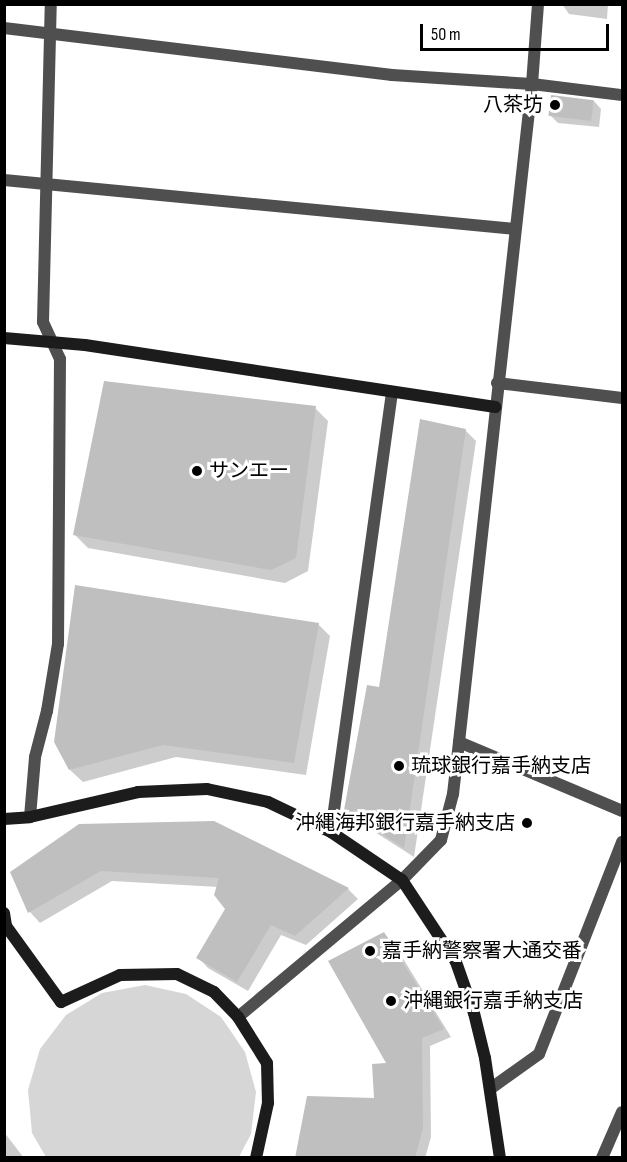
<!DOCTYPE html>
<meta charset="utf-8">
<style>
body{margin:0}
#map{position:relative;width:627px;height:1162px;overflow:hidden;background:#fff;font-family:"Sofia Sans Condensed","Noto Sans JP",sans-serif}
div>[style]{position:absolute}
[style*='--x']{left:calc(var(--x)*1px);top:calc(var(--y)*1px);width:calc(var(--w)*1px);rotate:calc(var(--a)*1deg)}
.green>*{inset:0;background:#d6d6d6}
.shadow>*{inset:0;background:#0003}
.building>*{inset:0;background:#bfbfbf;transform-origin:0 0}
.lane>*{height:12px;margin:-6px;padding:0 6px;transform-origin:6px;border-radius:6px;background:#4f4f4f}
.street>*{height:12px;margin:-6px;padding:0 6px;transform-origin:6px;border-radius:6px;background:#4f4f4f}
.secondary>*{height:12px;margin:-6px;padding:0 6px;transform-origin:6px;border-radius:6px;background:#1c1c1c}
.dots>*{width:16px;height:16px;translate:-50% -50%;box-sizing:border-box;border:3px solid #fff;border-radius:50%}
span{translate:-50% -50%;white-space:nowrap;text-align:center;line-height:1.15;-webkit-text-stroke:6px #fff;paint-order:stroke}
.poi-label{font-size:20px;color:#000}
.right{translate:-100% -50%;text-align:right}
.left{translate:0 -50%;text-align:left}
.frame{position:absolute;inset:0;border:6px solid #000;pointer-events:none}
.scale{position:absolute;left:420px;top:24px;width:189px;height:27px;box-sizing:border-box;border:3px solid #000;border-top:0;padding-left:8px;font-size:18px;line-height:21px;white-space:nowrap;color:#000;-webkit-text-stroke:4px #fff;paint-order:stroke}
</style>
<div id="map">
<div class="green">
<div style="clip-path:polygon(145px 985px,186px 994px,221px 1017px,245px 1052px,256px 1092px,251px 1134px,239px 1157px,46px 1157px,32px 1133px,28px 1090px,40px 1049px,66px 1015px,102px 993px)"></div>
</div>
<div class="shadow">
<div style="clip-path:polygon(562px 4px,608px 4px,607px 19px,569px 14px)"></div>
<div style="clip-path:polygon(594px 101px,601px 109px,599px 127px,558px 123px,551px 116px)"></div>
<div style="clip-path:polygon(315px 408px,328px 421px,308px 571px,285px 583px,88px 548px,75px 535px)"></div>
<div style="clip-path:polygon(465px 430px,476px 441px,414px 857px,356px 820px,345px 810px)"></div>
<div style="clip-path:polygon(318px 624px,330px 636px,306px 775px,176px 757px,83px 782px,70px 770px)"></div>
<div style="clip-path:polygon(214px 823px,348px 889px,358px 899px,306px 945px,281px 935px,248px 991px,208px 968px,198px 957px,226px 909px,218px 887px,112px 881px,40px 923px,30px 912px,12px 872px)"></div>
<div style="clip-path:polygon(384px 934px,393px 942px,451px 1037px,430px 1046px,431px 1137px,425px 1158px,296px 1158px,376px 1100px,389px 1064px)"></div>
<div style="clip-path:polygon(4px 1132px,24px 1158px,4px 1158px)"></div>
</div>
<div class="building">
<div style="left:551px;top:95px;width:43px;height:21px;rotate:7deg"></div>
<div style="clip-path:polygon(104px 381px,316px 406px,296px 558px,271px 570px,73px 535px)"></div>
<div style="clip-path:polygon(420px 419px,466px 429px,404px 848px,344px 810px,367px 685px,379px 687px)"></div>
<div style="clip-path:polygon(75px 585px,319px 623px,294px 763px,163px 745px,69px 770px,54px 742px)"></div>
<div style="clip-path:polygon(214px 821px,349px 888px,295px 936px,271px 925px,237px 982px,196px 958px,225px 909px,214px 895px,219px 878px,101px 871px,28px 913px,10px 872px,79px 824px)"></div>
<div style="clip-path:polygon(384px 932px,444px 1029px,422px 1038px,423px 1128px,415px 1158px,295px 1158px,307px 1096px,374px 1098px,372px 1064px,386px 1063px,328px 961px)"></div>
</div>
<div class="lane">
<div style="--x:331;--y:832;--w:444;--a:-82.1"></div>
</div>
<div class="street">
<div style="--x:4;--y:28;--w:391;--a:6.9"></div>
<div style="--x:392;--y:75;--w:140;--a:3.7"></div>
<div style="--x:532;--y:84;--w:91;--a:7"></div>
<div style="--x:4;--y:180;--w:513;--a:5.48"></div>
<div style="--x:497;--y:383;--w:126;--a:6.8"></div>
<div style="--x:459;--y:742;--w:177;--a:22.9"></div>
<div style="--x:30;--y:817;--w:60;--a:-85.2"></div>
<div style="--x:35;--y:757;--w:48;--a:-75.4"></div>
<div style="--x:47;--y:711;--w:68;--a:-80.7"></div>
<div style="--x:58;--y:644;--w:285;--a:-89.6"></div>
<div style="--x:60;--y:359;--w:41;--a:-114.7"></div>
<div style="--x:43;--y:322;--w:318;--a:-88.6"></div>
<div style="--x:238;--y:1017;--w:214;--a:-39.9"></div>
<div style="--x:402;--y:880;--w:56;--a:-45.7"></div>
<div style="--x:441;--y:840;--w:48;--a:-75.4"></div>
<div style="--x:453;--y:794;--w:52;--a:-83.4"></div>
<div style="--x:459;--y:742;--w:662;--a:-83.67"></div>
<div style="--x:532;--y:84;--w:80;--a:-85.7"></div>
<div style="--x:490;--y:1089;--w:60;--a:-35.5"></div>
<div style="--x:539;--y:1054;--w:228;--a:-68.6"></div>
<div style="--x:602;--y:1158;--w:50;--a:-66.5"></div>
</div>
<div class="secondary">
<div style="--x:4;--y:338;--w:81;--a:4.9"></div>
<div style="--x:85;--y:345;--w:415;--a:8.6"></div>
<div style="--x:4;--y:819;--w:26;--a:-4"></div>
<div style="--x:30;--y:817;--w:111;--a:-13"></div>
<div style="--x:138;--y:792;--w:69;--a:-2.5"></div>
<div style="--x:207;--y:789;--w:62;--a:12"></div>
<div style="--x:268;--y:802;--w:70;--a:25.5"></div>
<div style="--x:331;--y:832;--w:86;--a:34.1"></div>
<div style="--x:402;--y:880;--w:98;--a:56.6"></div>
<div style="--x:456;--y:962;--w:54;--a:70.6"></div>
<div style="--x:474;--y:1013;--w:46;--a:76.3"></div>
<div style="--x:485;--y:1058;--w:101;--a:81.5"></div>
<div style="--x:4;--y:913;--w:13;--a:81"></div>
<div style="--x:6;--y:926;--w:94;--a:54.1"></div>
<div style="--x:61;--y:1002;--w:65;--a:-24.6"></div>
<div style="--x:120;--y:975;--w:57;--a:-1"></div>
<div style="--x:177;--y:974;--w:41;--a:25.9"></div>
<div style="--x:214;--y:992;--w:35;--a:46"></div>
<div style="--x:238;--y:1017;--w:54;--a:57.8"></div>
<div style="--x:267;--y:1063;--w:40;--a:88.6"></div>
<div style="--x:268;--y:1103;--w:56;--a:102.3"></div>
</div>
<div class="dots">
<div style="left:555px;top:105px;background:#000"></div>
<div style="left:197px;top:471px;background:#000"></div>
<div style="left:399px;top:766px;background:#000"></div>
<div style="left:527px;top:823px;background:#000"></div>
<div style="left:370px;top:951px;background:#000"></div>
<div style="left:391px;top:1001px;background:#000"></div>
</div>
<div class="poi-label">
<span class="right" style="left:543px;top:105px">八茶坊</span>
<span class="left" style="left:209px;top:471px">サンエー</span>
<span class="left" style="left:411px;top:766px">琉球銀行嘉手納支店</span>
<span class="right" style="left:515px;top:823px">沖縄海邦銀行嘉手納支店</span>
<span class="left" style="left:382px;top:951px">嘉手納警察署大通交番</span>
<span class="left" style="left:403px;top:1001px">沖縄銀行嘉手納支店</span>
</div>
<div class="frame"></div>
<div class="scale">50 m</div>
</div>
